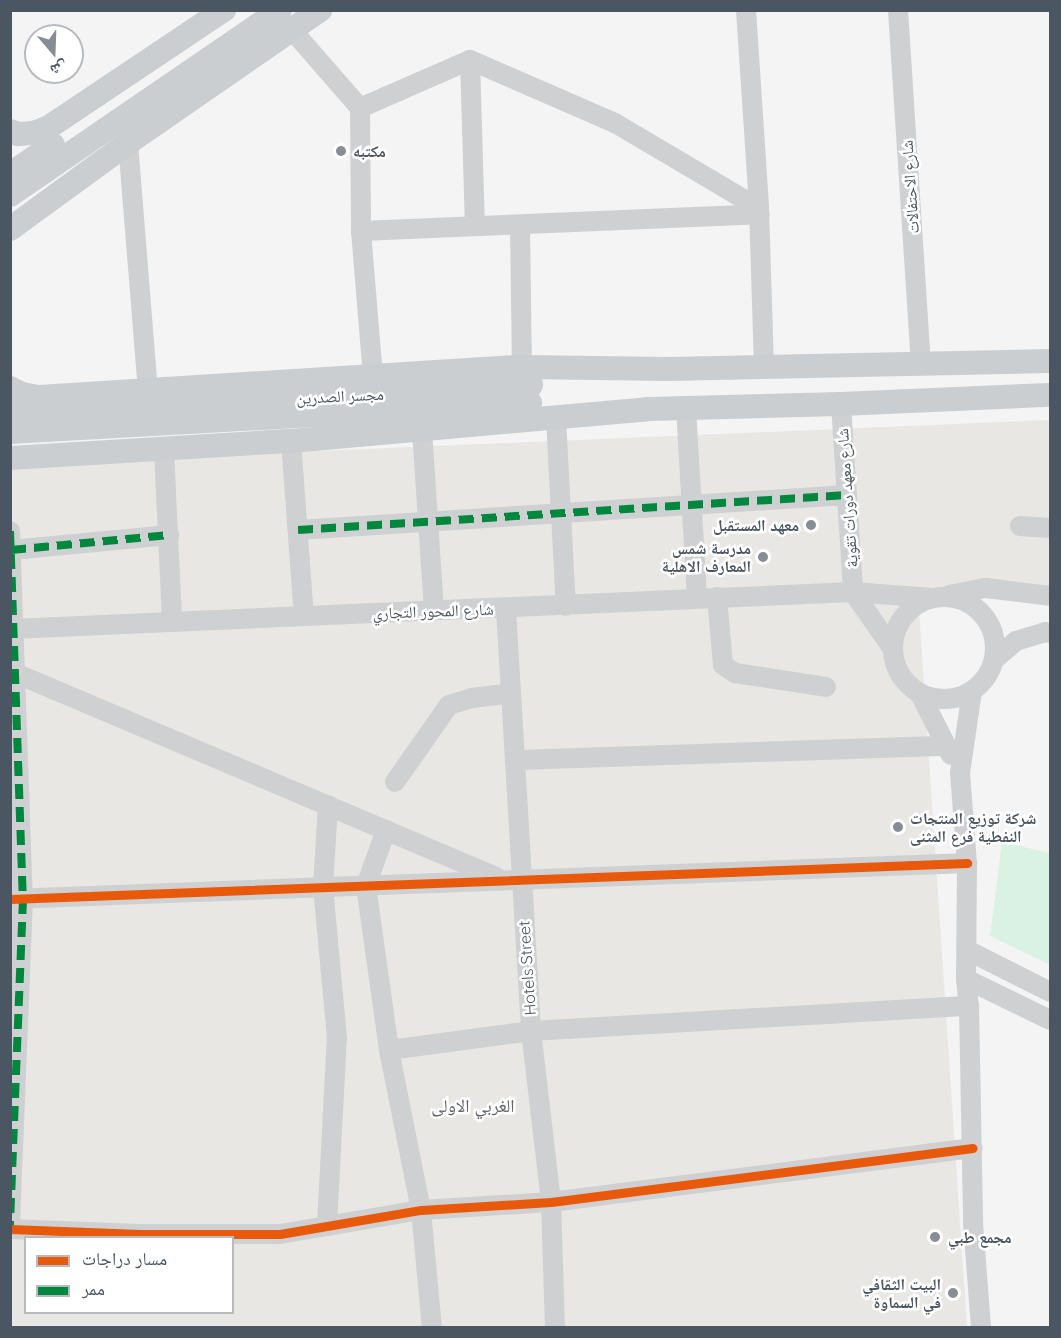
<!DOCTYPE html>
<meta charset="utf-8">
<style>
body{margin:0}
#map{position:relative;width:1061px;height:1338px;overflow:hidden;background:#f4f4f4;font-family:Quicksand,"Noto Naskh Arabic",sans-serif}
div>[style]{position:absolute}
[style*='--x']{left:calc(var(--x)*1px);top:calc(var(--y)*1px);width:calc(var(--w)*1px);rotate:calc(var(--a)*1deg)}
.commercial>*{inset:0;background:#e8e7e3}
.green>*{inset:0;background:#d9f2e3}
.minor>*{height:20px;margin:-10px;padding:0 10px;transform-origin:10px;border-radius:10px;background:#ced0d2}
.minor>.ring{margin:-10px;padding:0;box-sizing:content-box;background:none;border:20px solid #ced0d2;border-radius:50%}
.major>*{height:24px;margin:-12px;padding:0 12px;transform-origin:12px;border-radius:12px;background:#caced1}
.major-bridge>*{height:24px;margin:-12px;padding:0 12px;transform-origin:12px;border-radius:12px;background:#caced1}
.quiet>*{height:8px;margin-top:-4px;transform-origin:0;background:repeating-linear-gradient(90deg,#00873e 0 15px,transparent 0 23px)}
.cycleway>*{height:9px;margin:-4.5px;padding:0 4.5px;transform-origin:4.5px;border-radius:4.5px;background:#e8590c}
.dots>*{width:16px;height:16px;translate:-50% -50%;box-sizing:border-box;border:3px solid #fff;border-radius:50%}
span{translate:-50% -50%;white-space:nowrap;text-align:center;line-height:1.15;-webkit-text-stroke:5px #fff;paint-order:stroke}
.poi-label{font-size:16px;color:#4a5661;font-weight:700}
.left{translate:0 -50%;text-align:left}
.right{translate:-100% -50%;text-align:right}
.street-label{font-size:16px;color:#4a5661}
.neighbourhood-label{font-size:18px;color:#5f6368}
.frame{position:absolute;inset:0;border:12px solid #4a5661;pointer-events:none}
.legend{position:absolute;left:24px;top:1236px;width:210px;height:78px;box-sizing:border-box;background:#fff;border:2px solid #b7bbc0;margin:0;padding:8px 10px;list-style:none;font-size:18px;color:#4a5661}
.legend li{display:flex;align-items:center;gap:12px;height:30px}
.legend b{width:30px;border:2px solid #b7bbc0}
.north{position:absolute;left:24px;top:24px;width:60px;height:60px;box-sizing:border-box;background:#fff;border:2px solid #b7bbc0;border-radius:50%;rotate:161deg;font-size:16px;font-weight:700;line-height:24px;text-align:center;color:#4a5661}
.north::after{content:'';display:block;margin:auto;width:21px;height:27px;background:#868d94;clip-path:polygon(50% 0,100% 100%,50% 72%,0 100%)}
</style>
<div id="map">
<div class="commercial">
<div style="clip-path:polygon(evenodd,1050px 420px,1050px 595px,918px 595px,967px 1327px,11px 1327px,10px 464px,1050px 420px,26px 1238px,232px 1238px,232px 1312px,26px 1312px,26px 1238px)"></div>
</div>
<div class="green">
<div style="clip-path:polygon(1002px 842px,1050px 853px,1050px 965px,990px 936px)"></div>
</div>
<div class="minor">
<div style="--x:746;--y:10;--w:198;--a:86.2"></div>
<div style="--x:759;--y:208;--w:159;--a:88.2"></div>
<div style="--x:898;--y:10;--w:355;--a:86.3"></div>
<div style="--x:292;--y:30;--w:103;--a:48.9"></div>
<div style="--x:360;--y:108;--w:123;--a:89.5"></div>
<div style="--x:361;--y:231;--w:145;--a:85.3"></div>
<div style="--x:470;--y:60;--w:166;--a:88.3"></div>
<div style="--x:360;--y:108;--w:120;--a:-23.6"></div>
<div style="--x:470;--y:60;--w:158;--a:23.5"></div>
<div style="--x:615;--y:123;--w:167;--a:30.6"></div>
<div style="--x:128;--y:143;--w:249;--a:85.4"></div>
<div style="--x:520;--y:226;--w:141;--a:89.2"></div>
<div style="--x:361;--y:231;--w:399;--a:-2.4"></div>
<div style="--x:841;--y:404;--w:188;--a:86.3"></div>
<div style="--x:686;--y:407;--w:191;--a:86.7"></div>
<div style="--x:556;--y:418;--w:188;--a:87"></div>
<div style="--x:422;--y:430;--w:179;--a:86.2"></div>
<div style="--x:291;--y:441;--w:175;--a:85.8"></div>
<div style="--x:164;--y:450;--w:172;--a:87.3"></div>
<div style="--x:1020;--y:526;--w:30;--a:4"></div>
<div style="--x:298;--y:530;--w:550;--a:-3.65"></div>
<div style="--x:10;--y:531;--w:368;--a:88"></div>
<div style="--x:23;--y:899;--w:329;--a:92.3"></div>
<div style="--x:11;--y:550;--w:159;--a:-5.4"></div>
<div style="--x:853;--y:592;--w:68;--a:55.1"></div>
<div style="--x:949;--y:595;--w:38;--a:-11"></div>
<div style="--x:986;--y:588;--w:64;--a:7.1"></div>
<div class="ring" style="left:893px;top:597px;width:82px;height:82px"></div>
<div style="--x:717;--y:597;--w:68;--a:85"></div>
<div style="--x:723;--y:665;--w:14;--a:34"></div>
<div style="--x:735;--y:673;--w:92;--a:8.7"></div>
<div style="--x:506;--y:609;--w:423;--a:86.6"></div>
<div style="--x:531;--y:1031;--w:172;--a:83.3"></div>
<div style="--x:551;--y:1202;--w:126;--a:88.2"></div>
<div style="--x:12;--y:629;--w:842;--a:-2.52"></div>
<div style="--x:853;--y:592;--w:79;--a:4.3"></div>
<div style="--x:994;--y:660;--w:29;--a:-41"></div>
<div style="--x:1016;--y:641;--w:30;--a:-17"></div>
<div style="--x:1045;--y:632;--w:5;--a:11"></div>
<div style="--x:15;--y:673;--w:522;--a:22.98"></div>
<div style="--x:972;--y:691;--w:83;--a:98.3"></div>
<div style="--x:960;--y:773;--w:90;--a:85.6"></div>
<div style="--x:967;--y:863;--w:116;--a:90.5"></div>
<div style="--x:966;--y:979;--w:27;--a:84"></div>
<div style="--x:969;--y:1006;--w:217;--a:88.9"></div>
<div style="--x:973;--y:1223;--w:105;--a:85.6"></div>
<div style="--x:920;--y:694;--w:68;--a:63.1"></div>
<div style="--x:517;--y:760;--w:430;--a:-1.9"></div>
<div style="--x:395;--y:782;--w:94;--a:-55"></div>
<div style="--x:449;--y:705;--w:24;--a:-17"></div>
<div style="--x:472;--y:698;--w:39;--a:-7"></div>
<div style="--x:386;--y:830;--w:59;--a:109.7"></div>
<div style="--x:366;--y:886;--w:166;--a:82"></div>
<div style="--x:389;--y:1050;--w:163;--a:78.7"></div>
<div style="--x:421;--y:1210;--w:119;--a:84.7"></div>
<div style="--x:10;--y:899;--w:958;--a:-2.15"></div>
<div style="--x:967;--y:950;--w:93;--a:26.8"></div>
<div style="--x:966;--y:979;--w:93;--a:26"></div>
<div style="--x:389;--y:1050;--w:143;--a:-7.6"></div>
<div style="--x:531;--y:1031;--w:439;--a:-3.3"></div>
<div style="--x:327;--y:1226;--w:188;--a:-87"></div>
<div style="--x:337;--y:1038;--w:151;--a:-95.3"></div>
<div style="--x:323;--y:888;--w:83;--a:-86.6"></div>
<div style="--x:10;--y:1229;--w:129;--a:2.2"></div>
<div style="--x:139;--y:1234;--w:141;--a:0"></div>
<div style="--x:280;--y:1234;--w:143;--a:-9.7"></div>
<div style="--x:421;--y:1210;--w:130;--a:-3.5"></div>
<div style="--x:551;--y:1202;--w:425;--a:-7.3"></div>
</div>
<div class="major">
<div style="--x:10;--y:131;--w:9;--a:21"></div>
<div style="--x:18;--y:134;--w:16;--a:-4"></div>
<div style="--x:34;--y:133;--w:16;--a:-22"></div>
<div style="--x:49;--y:127;--w:211;--a:-33.8"></div>
<div style="--x:10;--y:174;--w:52;--a:-34"></div>
<div style="--x:10;--y:195;--w:327;--a:-34.4"></div>
<div style="--x:10;--y:229;--w:146;--a:-36.1"></div>
<div style="--x:128;--y:143;--w:234;--a:-34.7"></div>
<div style="--x:10;--y:388;--w:13;--a:27"></div>
<div style="--x:22;--y:394;--w:17;--a:10"></div>
<div style="--x:39;--y:397;--w:484;--a:-3.6"></div>
<div style="--x:522;--y:367;--w:146;--a:0.8"></div>
<div style="--x:668;--y:369;--w:382;--a:-1.2"></div>
<div style="--x:10;--y:458;--w:282;--a:-3.5"></div>
<div style="--x:291;--y:441;--w:358;--a:-5.1"></div>
<div style="--x:648;--y:409;--w:193;--a:-1.5"></div>
<div style="--x:841;--y:404;--w:209;--a:-2.5"></div>
</div>
<div class="major-bridge">
<div style="--x:10;--y:414;--w:522;--a:-3.19"></div>
<div style="--x:10;--y:432;--w:521;--a:-3.19"></div>
</div>
<div class="quiet">
<div style="--x:298;--y:530;--w:550;--a:-3.65"></div>
<div style="--x:10;--y:531;--w:368;--a:88"></div>
<div style="--x:23;--y:899;--w:329;--a:92.3"></div>
<div style="--x:11;--y:550;--w:159;--a:-5.4"></div>
</div>
<div class="cycleway">
<div style="--x:10;--y:899;--w:958;--a:-2.15"></div>
<div style="--x:10;--y:1229;--w:129;--a:2.2"></div>
<div style="--x:139;--y:1234;--w:141;--a:0"></div>
<div style="--x:280;--y:1234;--w:143;--a:-9.7"></div>
<div style="--x:421;--y:1210;--w:130;--a:-3.5"></div>
<div style="--x:551;--y:1202;--w:425;--a:-7.3"></div>
</div>
<div class="dots">
<div style="left:341px;top:151px;background:#868d94"></div>
<div style="left:811px;top:525px;background:#868d94"></div>
<div style="left:763px;top:557px;background:#868d94"></div>
<div style="left:898px;top:827px;background:#868d94"></div>
<div style="left:935px;top:1237px;background:#868d94"></div>
<div style="left:953px;top:1293px;background:#868d94"></div>
</div>
<div class="poi-label">
<span class="left" style="left:353px;top:151px">مكتبه</span>
<span class="right" style="left:799px;top:525px">معهد المستقبل</span>
<span class="right" style="left:751px;top:557px">مدرسة شمس<br>المعارف الاهلية</span>
<span class="left" style="left:910px;top:827px">شركة توزيع المنتجات<br>النفطية فرع المثنى</span>
<span class="left" style="left:948px;top:1237px">مجمع طبي</span>
<span class="right" style="left:941px;top:1293px">البيت الثقافي<br>في السماوة</span>
</div>
<div class="street-label">
<span style="left:910px;top:187px;rotate:-94deg">شارع الاحتفالات</span>
<span style="left:340px;top:396px;rotate:-3deg">مجسر الصدرين</span>
<span style="left:847px;top:498px;rotate:-94deg">شارع معهد دورات تقوية</span>
<span style="left:433px;top:611px;rotate:-2deg">شارع المحور التجاري</span>
<span style="left:527px;top:968px;rotate:-94deg">Hotels Street</span>
</div>
<div class="neighbourhood-label">
<span style="left:473px;top:1106px">الغربي الاولى</span>
</div>
<div class="frame"></div>
<ul class="legend">
<li><b style="height:8px;background:#e8590c"></b>مسار دراجات</li>
<li><b style="height:8px;background:#00873e"></b>ممر</li>
</ul>
<div class="north">ش</div>
</div>
